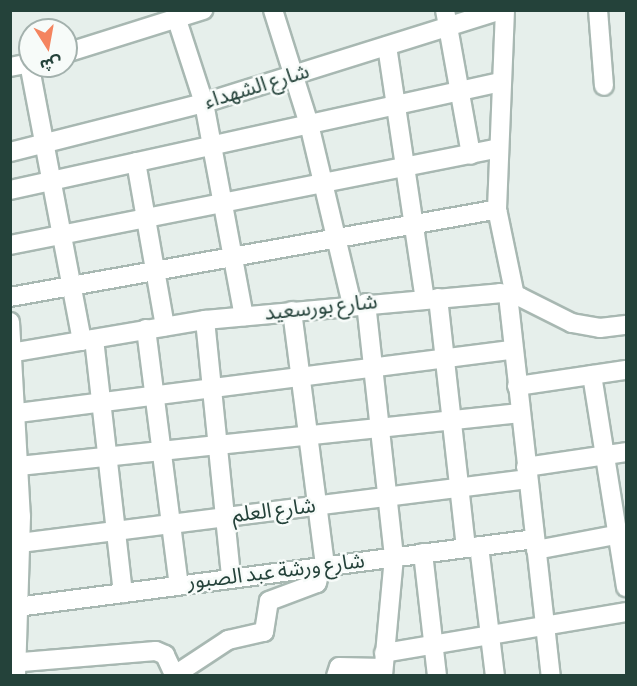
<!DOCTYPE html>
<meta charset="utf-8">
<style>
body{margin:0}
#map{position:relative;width:637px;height:686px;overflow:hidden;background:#e6efeb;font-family:"Alegreya Sans","Noto Sans Arabic",sans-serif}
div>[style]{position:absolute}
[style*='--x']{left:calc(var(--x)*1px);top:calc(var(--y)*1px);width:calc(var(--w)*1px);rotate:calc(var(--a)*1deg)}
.roads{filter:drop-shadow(2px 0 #a8b8b2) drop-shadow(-2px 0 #a8b8b2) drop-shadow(0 2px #a8b8b2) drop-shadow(0 -2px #a8b8b2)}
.minor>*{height:18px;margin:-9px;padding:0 9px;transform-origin:9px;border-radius:9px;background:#fff}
span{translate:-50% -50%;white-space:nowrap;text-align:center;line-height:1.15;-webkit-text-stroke:5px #f7fbf9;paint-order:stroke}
.street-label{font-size:21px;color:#24423a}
.frame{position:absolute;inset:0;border:12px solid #24423a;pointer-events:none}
.north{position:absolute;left:18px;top:18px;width:60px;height:60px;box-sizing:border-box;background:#f7fbf9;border:2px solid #a3b1ad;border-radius:50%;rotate:169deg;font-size:16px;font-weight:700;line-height:24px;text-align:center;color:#24423a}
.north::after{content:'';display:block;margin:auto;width:21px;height:27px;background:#f4845f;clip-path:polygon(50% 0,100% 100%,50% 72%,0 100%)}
</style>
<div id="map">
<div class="roads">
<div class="minor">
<div style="--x:273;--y:10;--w:120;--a:72.5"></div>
<div style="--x:309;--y:124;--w:186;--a:76.6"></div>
<div style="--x:445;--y:10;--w:147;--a:79.8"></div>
<div style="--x:505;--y:10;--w:199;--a:92.3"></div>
<div style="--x:497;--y:209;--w:89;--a:78.3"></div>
<div style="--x:598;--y:10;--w:76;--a:85.5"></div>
<div style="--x:177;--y:20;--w:87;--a:72"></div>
<div style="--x:204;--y:103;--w:217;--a:79.4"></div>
<div style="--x:387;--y:46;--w:256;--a:81.5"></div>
<div style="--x:66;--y:53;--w:144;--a:-17.4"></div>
<div style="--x:29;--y:63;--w:283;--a:79.2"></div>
<div style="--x:10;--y:67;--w:20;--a:-11"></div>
<div style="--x:10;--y:152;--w:200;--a:-14.2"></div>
<div style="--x:204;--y:103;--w:311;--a:-17.4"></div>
<div style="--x:136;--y:162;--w:167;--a:80"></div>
<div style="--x:10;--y:190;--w:503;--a:-12.41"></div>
<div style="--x:10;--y:245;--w:496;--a:-11.2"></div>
<div style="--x:508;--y:295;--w:383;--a:83.6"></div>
<div style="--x:10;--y:297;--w:495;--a:-10.2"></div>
<div style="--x:438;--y:298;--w:251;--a:83.6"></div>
<div style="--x:366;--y:303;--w:256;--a:83.7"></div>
<div style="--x:394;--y:557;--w:120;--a:95.3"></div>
<div style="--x:292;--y:311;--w:256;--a:82.6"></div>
<div style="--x:205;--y:320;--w:259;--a:84.2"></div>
<div style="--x:10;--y:322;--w:194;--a:86.8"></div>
<div style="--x:21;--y:516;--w:160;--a:91.8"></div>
<div style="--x:146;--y:329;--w:258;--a:82.7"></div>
<div style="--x:94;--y:339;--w:256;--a:83.5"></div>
<div style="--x:10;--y:353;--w:198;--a:-9.6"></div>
<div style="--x:205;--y:320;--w:296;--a:-5.2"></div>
<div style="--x:500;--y:293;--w:20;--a:11"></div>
<div style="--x:520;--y:297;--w:58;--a:26.6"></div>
<div style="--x:572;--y:323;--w:28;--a:10"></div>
<div style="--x:600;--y:328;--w:26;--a:-7"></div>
<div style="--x:592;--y:375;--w:215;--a:80.9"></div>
<div style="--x:517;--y:386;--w:110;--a:-8.4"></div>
<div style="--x:18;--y:413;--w:499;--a:-7.3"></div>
<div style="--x:19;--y:466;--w:504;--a:-6.04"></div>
<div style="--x:526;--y:467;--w:101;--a:-8.5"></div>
<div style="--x:20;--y:543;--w:512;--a:-7.18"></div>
<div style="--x:479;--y:546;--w:131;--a:83"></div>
<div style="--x:536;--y:550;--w:92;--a:-10.7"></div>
<div style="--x:423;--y:553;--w:124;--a:83.5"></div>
<div style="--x:17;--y:607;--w:522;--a:-7.48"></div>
<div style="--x:384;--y:653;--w:245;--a:-9.6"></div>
<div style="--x:10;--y:663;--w:146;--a:-4.7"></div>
<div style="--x:156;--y:651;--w:10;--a:24"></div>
<div style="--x:165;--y:655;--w:23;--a:65"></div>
<div style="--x:175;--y:675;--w:64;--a:-33.4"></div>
<div style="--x:228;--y:640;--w:37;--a:-13"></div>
<div style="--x:264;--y:632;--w:31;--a:-81"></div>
<div style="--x:269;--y:601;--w:51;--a:-20.6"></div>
<div style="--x:317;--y:583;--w:17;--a:-77"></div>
<div style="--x:336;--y:676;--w:9;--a:-72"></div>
<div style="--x:339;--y:667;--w:44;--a:1.3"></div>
</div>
</div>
<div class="street-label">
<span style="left:257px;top:87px;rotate:-17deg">شارع الشهداء</span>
<span style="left:321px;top:308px;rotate:-6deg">شارع بورسعيد</span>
<span style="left:274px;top:511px;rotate:-7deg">شارع العلم</span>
<span style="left:276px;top:572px;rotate:-7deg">شارع ورشة عبد الصبور</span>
</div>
<div class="frame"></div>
<div class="north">ش</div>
</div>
